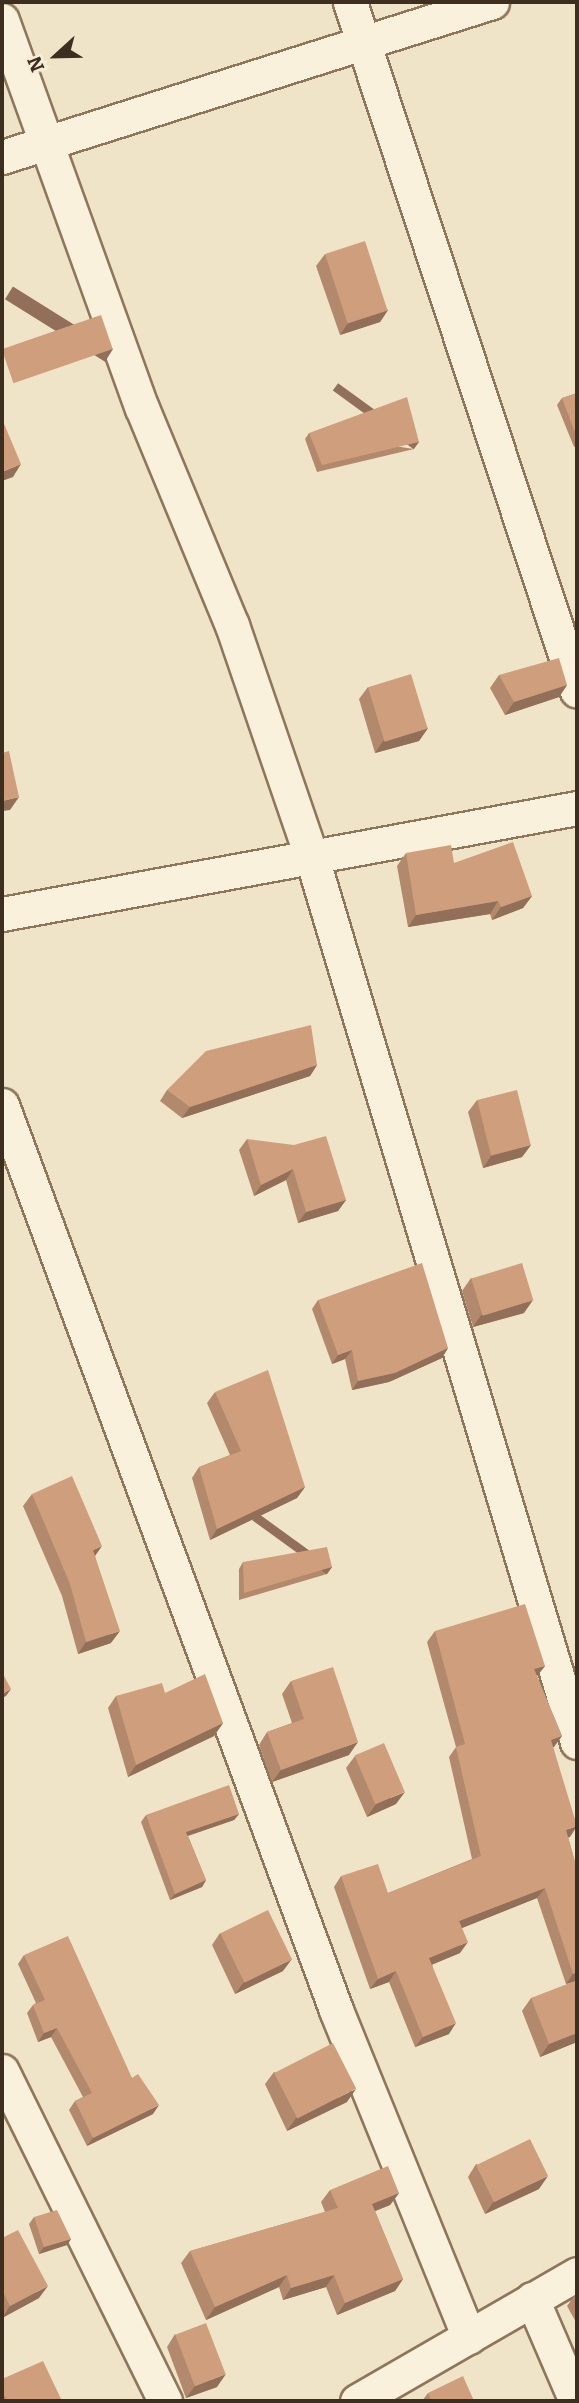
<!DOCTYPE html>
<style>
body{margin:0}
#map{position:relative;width:579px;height:2403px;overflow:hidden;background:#f0e4c8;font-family:Bitter,serif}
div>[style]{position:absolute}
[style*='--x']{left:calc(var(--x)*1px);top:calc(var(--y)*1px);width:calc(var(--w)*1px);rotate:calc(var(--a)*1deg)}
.roads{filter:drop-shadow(2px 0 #8d765c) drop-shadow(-2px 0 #8d765c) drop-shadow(0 2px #8d765c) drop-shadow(0 -2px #8d765c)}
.street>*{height:33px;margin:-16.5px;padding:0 16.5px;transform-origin:16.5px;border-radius:16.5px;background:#faf1dc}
.wall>*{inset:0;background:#b2896c}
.shaded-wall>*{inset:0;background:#916f58;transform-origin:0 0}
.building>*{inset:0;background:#cf9f7d;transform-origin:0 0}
span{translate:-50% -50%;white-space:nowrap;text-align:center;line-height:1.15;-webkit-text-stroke:6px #f7eed8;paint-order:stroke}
.frame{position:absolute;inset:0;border:4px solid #3d2e20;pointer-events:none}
.north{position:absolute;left:21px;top:21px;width:70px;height:70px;-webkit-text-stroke:5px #f7eed8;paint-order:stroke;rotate:248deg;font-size:19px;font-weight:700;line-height:28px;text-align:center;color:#3d2e20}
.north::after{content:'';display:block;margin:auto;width:24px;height:32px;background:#3d2e20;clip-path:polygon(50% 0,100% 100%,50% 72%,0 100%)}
</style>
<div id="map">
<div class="roads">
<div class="street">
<div style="--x:350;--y:2;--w:725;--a:71.76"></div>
<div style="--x:2;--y:20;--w:412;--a:70.2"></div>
<div style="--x:142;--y:408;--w:235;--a:67.5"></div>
<div style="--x:232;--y:625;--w:246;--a:71.1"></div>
<div style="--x:312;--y:858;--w:923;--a:73.31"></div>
<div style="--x:2;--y:157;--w:514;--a:-17.55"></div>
<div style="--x:2;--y:914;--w:585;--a:-10.45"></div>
<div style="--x:2;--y:1105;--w:965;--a:69.74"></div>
<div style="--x:336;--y:2010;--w:353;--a:67.9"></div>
<div style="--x:2;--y:2071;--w:368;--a:63.7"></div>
<div style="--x:532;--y:2299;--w:111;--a:66.7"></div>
<div style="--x:357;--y:2401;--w:254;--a:-30"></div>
</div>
</div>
<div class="wall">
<div style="clip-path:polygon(325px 254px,388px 310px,380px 322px,340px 335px,316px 266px)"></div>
<div style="clip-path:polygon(577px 393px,577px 446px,574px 447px,557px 405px,562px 398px)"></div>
<div style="clip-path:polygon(309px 433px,414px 449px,317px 472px,305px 439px)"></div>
<div style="clip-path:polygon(499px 675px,567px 685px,559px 697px,505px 715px,490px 688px)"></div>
<div style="clip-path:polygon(368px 687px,428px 728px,419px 741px,375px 753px,359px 699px)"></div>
<div style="clip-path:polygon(406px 853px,454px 863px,532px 896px,523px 908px,492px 920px,490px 914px,408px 927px,397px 866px)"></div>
<div style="clip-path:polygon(317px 1065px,310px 1076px,182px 1118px,160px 1101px,167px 1090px)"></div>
<div style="clip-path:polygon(477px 1100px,531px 1145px,522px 1157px,483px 1168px,468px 1112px)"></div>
<div style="clip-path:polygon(247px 1139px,346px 1200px,338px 1211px,298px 1223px,286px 1180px,254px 1196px,239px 1150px)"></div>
<div style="clip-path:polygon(471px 1278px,524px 1313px,473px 1327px,462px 1291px)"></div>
<div style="clip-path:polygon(318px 1300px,448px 1348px,442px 1358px,389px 1382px,352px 1390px,345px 1359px,332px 1364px,312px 1309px)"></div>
<div style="clip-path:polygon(215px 1392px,305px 1487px,297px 1498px,210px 1540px,192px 1478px,199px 1467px,230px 1455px,207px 1403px)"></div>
<div style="clip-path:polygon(32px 1494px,95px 1556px,111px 1643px,78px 1654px,62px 1596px,23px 1506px)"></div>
<div style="clip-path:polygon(243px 1562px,332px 1567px,327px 1574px,239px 1600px,239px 1569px)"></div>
<div style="clip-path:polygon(435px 1631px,545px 1666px,537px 1676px,562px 1736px,553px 1747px,570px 1837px,568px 1837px,577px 1869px,577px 1981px,566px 1984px,537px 1898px,462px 1928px,460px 1953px,432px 1964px,449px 2034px,415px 2047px,389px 1982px,370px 1989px,334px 1887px,341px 1876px,388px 1893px,472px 1859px,449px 1757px,456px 1747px,427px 1642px)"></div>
<div style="clip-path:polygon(291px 1681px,349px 1755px,272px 1782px,259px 1745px,267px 1732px,292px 1723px,282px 1694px)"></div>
<div style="clip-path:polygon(165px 1693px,223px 1723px,214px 1736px,128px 1777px,108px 1708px,116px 1696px)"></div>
<div style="clip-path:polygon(355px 1756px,396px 1804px,367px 1817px,346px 1768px)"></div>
<div style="clip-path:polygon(239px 1814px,234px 1820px,188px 1836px,206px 1880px,202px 1887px,170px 1900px,141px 1822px,146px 1815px)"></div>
<div style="clip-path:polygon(220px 1933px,283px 1971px,235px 1994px,212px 1945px)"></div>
<div style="clip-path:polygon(24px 1955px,132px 2078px,153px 2114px,87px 2146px,69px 2110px,75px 2101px,83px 2097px,51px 2037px,38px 2042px,27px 2013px,33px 2005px,36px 2003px,18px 1964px)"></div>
<div style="clip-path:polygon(577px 1988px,577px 2042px,540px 2057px,522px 2011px,531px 1998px)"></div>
<div style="clip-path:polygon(274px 2072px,347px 2102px,287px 2131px,265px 2084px)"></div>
<div style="clip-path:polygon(476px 2164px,539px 2189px,485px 2214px,468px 2177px)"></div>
<div style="clip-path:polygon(330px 2190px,399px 2193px,390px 2205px,375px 2211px,403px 2279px,395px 2291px,337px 2315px,326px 2287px,283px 2300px,279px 2287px,206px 2320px,181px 2263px,190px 2251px,325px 2212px,321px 2202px)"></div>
<div style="clip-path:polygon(34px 2217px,71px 2239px,67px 2245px,39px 2254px,29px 2224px)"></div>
<div style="clip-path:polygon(2px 2238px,39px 2298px,2px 2318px)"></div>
<div style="clip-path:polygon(577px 2294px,577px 2324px,567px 2306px,575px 2295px)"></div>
<div style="clip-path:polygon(175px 2334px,217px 2387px,186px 2398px,167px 2347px)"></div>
<div style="clip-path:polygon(2px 2379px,62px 2401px,2px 2401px)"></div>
<div style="clip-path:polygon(428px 2393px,474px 2401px,422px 2401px)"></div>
</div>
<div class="shaded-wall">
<div style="clip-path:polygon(388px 310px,380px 322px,340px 335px,348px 323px)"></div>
<div style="left:113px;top:349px;width:15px;height:118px;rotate:122deg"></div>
<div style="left:419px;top:442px;width:9px;height:100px;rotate:126deg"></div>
<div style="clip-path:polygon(21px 464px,13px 477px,2px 481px,2px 472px)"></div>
<div style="clip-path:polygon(567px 685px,559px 697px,505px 715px,514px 702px)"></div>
<div style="clip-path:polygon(428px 728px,419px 741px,375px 753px,383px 741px)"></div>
<div style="clip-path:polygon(19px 797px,10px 810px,2px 811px,2px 801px)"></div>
<div style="clip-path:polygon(532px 896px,523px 908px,492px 920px,501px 907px)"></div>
<div style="clip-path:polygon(498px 901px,490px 914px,408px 927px,416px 915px)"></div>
<div style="clip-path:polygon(317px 1065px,310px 1076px,182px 1118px,190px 1107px)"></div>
<div style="clip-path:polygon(531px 1145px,522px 1157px,483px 1168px,491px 1156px)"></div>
<div style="clip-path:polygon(293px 1169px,286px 1180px,254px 1196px,261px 1185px)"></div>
<div style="clip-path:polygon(346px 1200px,338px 1211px,298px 1223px,306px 1212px)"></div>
<div style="clip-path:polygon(533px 1300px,524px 1313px,473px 1327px,481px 1315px)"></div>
<div style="clip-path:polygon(448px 1348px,442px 1358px,389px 1382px,352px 1390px,358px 1381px)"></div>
<div style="clip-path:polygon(352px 1350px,345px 1359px,332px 1364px,338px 1355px)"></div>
<div style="clip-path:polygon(305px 1487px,297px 1498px,210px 1540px,217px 1529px)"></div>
<div style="clip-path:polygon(102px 1546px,93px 1559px,93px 1550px)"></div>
<div style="left:332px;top:1567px;width:9px;height:92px;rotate:126deg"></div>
<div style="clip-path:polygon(120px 1631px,111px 1643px,78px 1654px,86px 1642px)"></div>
<div style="clip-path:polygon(545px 1666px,537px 1676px,534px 1669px)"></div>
<div style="clip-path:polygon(11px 1689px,6px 1696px,2px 1698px,2px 1694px)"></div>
<div style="clip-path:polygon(223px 1723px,214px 1736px,128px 1777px,136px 1765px)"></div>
<div style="clip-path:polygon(562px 1736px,554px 1747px,544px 1751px,551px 1740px)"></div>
<div style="clip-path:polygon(358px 1742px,349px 1755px,272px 1782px,281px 1770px)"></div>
<div style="clip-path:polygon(405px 1792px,396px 1804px,367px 1817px,376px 1804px)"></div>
<div style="clip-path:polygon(239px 1814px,234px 1820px,181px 1838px,186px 1832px)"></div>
<div style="clip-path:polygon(577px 1826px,570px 1837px,559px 1840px,566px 1830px)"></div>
<div style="clip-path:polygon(206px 1880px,202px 1887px,170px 1900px,175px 1894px)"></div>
<div style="clip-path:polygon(545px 1888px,537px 1898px,452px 1932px,459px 1921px)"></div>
<div style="clip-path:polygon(468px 1942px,460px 1953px,422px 1969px,429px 1958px)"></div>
<div style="clip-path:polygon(292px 1959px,283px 1971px,235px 1994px,244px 1982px)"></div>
<div style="clip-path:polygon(396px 1971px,389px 1982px,370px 1989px,378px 1979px)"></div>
<div style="clip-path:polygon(577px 1972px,577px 1981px,566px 1984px,573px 1974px)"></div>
<div style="clip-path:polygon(456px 2023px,449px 2034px,415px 2047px,423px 2037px)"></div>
<div style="clip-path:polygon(57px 2028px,51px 2037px,38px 2042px,44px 2033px)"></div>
<div style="clip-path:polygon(577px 2033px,577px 2042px,540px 2057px,549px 2044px)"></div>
<div style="clip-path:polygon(356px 2089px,347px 2102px,287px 2131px,296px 2118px)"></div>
<div style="clip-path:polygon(159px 2105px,153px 2114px,87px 2146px,93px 2138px)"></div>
<div style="clip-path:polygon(548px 2176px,539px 2189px,485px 2214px,494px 2201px)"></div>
<div style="clip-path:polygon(399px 2193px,390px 2205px,363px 2216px,372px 2204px)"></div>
<div style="clip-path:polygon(71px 2239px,67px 2245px,39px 2254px,44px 2247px)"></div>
<div style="clip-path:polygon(287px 2275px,279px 2287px,206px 2320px,215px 2307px)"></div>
<div style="clip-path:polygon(334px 2275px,326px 2287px,283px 2300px,291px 2288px)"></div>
<div style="clip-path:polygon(403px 2279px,395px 2291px,337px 2315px,345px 2303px)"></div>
<div style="clip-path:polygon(48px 2286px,39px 2298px,2px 2318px,10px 2306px)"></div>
<div style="clip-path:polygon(226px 2374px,217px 2387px,186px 2398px,195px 2386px)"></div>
</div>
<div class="building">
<div style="left:365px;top:241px;width:73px;height:42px;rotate:72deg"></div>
<div style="left:101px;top:315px;width:36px;height:105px;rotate:71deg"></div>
<div style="clip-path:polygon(577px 393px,577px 438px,562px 398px)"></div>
<div style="clip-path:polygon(407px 397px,419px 442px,322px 465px,309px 433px)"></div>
<div style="clip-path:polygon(2px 419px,21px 464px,2px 472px)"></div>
<div style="clip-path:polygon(559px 658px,567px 685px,514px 702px,499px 675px)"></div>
<div style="left:411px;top:674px;width:57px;height:45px;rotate:73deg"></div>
<div style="clip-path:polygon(9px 751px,19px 797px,2px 801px,2px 753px)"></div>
<div style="clip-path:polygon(513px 842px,532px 896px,501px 907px,498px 901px,416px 915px,406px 853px,451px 845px,454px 863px)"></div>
<div style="clip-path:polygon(311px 1025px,317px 1065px,190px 1107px,167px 1090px,206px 1051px)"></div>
<div style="left:517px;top:1090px;width:57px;height:41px;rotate:76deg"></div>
<div style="clip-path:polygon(326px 1136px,346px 1200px,306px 1212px,293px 1169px,261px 1185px,247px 1139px,294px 1145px)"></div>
<div style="clip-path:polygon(422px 1263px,448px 1348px,395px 1373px,358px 1381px,352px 1350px,338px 1355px,318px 1300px)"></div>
<div style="left:522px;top:1263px;width:39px;height:53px;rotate:73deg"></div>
<div style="clip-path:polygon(268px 1370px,305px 1487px,217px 1529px,199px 1467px,241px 1451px,215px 1392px)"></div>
<div style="clip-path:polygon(72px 1476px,102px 1546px,93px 1550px,120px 1631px,86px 1642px,70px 1584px,32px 1494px)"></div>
<div style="clip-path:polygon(327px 1547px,332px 1567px,244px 1593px,243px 1562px)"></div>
<div style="clip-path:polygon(525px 1604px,545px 1666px,534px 1669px,562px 1736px,551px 1740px,577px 1826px,566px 1830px,577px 1869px,577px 1972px,573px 1974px,545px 1888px,459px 1921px,468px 1942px,429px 1958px,456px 2023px,423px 2037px,396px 1971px,378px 1979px,341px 1876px,378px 1864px,388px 1893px,481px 1856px,456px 1747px,465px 1744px,435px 1631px)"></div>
<div style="clip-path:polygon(333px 1667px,358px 1742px,281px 1770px,267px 1732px,304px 1719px,291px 1681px)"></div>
<div style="clip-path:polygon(2px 1672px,11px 1689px,2px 1694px)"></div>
<div style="clip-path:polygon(205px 1674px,223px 1723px,136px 1765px,116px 1696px,162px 1683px,165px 1693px)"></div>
<div style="left:384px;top:1743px;width:53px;height:32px;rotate:67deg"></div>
<div style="clip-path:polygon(229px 1785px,239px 1814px,186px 1832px,206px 1880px,175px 1894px,146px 1815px)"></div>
<div style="left:268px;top:1910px;width:55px;height:53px;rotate:64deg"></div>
<div style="clip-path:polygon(68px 1936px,132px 2078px,138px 2074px,159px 2105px,93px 2138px,75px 2101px,92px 2093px,57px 2028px,44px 2033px,33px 2005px,45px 2000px,24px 1955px)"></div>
<div style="clip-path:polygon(575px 1981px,577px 1988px,577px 2033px,549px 2044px,531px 1998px)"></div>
<div style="left:333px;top:2043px;width:51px;height:66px;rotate:63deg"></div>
<div style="left:530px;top:2139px;width:41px;height:60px;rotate:64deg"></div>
<div style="clip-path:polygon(388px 2166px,399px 2193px,372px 2204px,403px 2279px,345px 2303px,334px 2275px,291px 2288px,287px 2275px,215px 2307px,190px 2251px,338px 2208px,330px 2190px)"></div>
<div style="clip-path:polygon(57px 2210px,71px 2239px,44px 2247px,34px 2217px)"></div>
<div style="clip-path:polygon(18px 2230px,48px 2286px,10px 2306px,2px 2290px,2px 2238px)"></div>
<div style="left:206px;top:2323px;width:55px;height:33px;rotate:69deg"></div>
<div style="clip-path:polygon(43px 2361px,62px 2401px,7px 2401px,2px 2391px,2px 2379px)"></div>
<div style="clip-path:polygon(463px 2376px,474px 2401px,430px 2401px,431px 2401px,428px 2393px)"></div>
</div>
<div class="frame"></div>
<div class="north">N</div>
</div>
